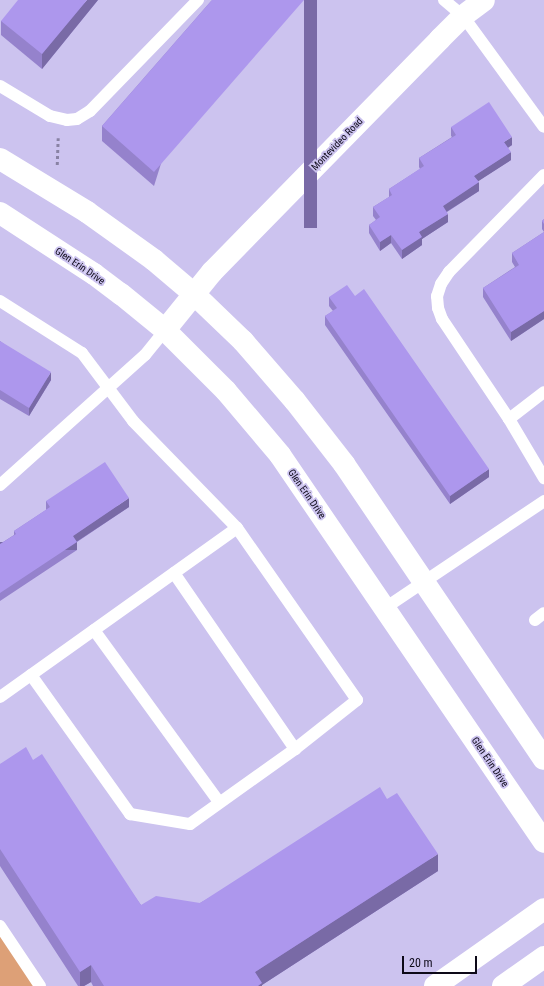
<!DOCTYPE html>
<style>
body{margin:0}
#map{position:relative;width:544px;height:986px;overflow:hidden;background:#ccc3ef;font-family:"Roboto Condensed",sans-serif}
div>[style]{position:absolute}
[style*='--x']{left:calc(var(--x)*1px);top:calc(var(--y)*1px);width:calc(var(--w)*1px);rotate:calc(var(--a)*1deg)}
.green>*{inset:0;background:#dda077}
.path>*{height:2.5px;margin-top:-1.25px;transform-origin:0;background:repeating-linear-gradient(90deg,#8982a4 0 3px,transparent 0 6px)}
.service>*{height:12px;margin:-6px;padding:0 6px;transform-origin:6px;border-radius:6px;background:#fff}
.tertiary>*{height:22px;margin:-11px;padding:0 11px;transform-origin:11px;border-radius:11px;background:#fff}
.wall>*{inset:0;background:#9582cc}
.shaded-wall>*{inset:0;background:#796aa6;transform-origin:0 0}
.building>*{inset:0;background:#ad97ed}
span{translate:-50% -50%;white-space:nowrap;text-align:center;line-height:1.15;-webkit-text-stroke:3.5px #ccc3ef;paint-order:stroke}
.street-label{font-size:10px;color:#0d0918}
.scale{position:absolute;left:402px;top:956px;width:75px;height:18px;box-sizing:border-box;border:2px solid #0d0918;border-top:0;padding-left:5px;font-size:12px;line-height:14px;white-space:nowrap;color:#0d0918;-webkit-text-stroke:3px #ccc3ef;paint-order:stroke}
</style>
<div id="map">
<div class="green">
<div style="clip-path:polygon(0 925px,40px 986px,0 986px)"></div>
</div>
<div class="path">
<div style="--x:57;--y:165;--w:27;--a:-88"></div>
</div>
<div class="service">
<div style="--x:444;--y:0;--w:25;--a:40"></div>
<div style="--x:463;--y:16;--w:137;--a:53.9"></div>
<div style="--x:0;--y:86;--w:58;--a:31"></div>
<div style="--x:50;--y:116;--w:17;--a:13"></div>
<div style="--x:67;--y:120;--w:10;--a:-6"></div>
<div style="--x:77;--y:119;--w:15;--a:-32"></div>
<div style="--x:90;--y:111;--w:155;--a:-45.8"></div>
<div style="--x:544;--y:175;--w:136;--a:134.4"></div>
<div style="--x:449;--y:272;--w:14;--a:124"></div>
<div style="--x:441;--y:284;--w:13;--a:108"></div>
<div style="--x:437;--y:296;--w:12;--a:85"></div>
<div style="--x:438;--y:308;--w:12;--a:70"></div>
<div style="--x:442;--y:319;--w:120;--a:56.2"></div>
<div style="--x:509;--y:419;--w:69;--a:59.3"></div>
<div style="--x:0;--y:301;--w:97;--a:32.4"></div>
<div style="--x:82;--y:353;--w:85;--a:53.1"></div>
<div style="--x:133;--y:421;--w:149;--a:45.8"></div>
<div style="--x:237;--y:528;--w:291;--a:144.5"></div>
<div style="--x:509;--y:419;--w:44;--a:-37.6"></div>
<div style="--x:0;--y:485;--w:195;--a:-41.9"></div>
<div style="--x:145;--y:355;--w:32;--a:-51"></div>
<div style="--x:174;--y:573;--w:214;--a:55.5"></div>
<div style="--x:385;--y:608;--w:192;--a:-33.9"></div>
<div style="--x:535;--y:620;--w:11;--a:-38"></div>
<div style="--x:94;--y:630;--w:213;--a:54"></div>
<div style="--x:31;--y:675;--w:171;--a:54.5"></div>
<div style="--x:130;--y:814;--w:61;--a:9.5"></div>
<div style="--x:190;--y:824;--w:129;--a:-35.5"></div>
<div style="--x:295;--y:749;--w:79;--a:-38.3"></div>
<div style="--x:357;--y:700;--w:210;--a:-124.9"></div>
<div style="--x:0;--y:926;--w:72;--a:56.3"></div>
</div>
<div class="tertiary">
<div style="--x:0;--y:159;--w:102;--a:31.3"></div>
<div style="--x:87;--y:212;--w:82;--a:35.6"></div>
<div style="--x:154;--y:260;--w:52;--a:40.4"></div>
<div style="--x:194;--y:294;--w:68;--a:43.8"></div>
<div style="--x:243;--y:341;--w:79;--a:49.1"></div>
<div style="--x:295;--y:401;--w:80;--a:52.1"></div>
<div style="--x:344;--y:464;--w:356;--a:55.9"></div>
<div style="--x:0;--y:213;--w:112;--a:33"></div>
<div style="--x:94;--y:274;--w:34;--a:37"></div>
<div style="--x:121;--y:294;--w:57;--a:39.3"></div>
<div style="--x:165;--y:330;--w:86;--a:45"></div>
<div style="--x:226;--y:391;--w:84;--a:49.8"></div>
<div style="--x:280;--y:455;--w:468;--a:55.7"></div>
<div style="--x:165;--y:330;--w:75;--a:-51"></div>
<div style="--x:212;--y:272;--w:326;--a:-45.6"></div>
<div style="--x:440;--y:39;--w:33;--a:-45"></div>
<div style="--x:463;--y:16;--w:26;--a:-37"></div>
<div style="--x:435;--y:986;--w:133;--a:-35.2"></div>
<div style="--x:503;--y:986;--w:50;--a:-35.3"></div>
</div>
<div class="wall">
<div style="clip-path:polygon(98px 0,42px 69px,1px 35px,1px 21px)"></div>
<div style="clip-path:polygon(212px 0,154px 186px,102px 141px,102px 126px)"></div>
<div style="clip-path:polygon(451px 127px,512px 145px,508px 148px,511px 160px,478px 181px,479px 191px,447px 212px,448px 222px,422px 239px,422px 245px,402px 259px,391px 243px,380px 251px,369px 233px,369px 225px,376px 220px,373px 216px,373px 207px,389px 197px,389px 189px,420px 169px,419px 167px,419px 158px,452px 137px,451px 136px)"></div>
<div style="clip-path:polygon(544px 219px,544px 319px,511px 341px,483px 297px,483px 288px,515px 267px,512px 262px,512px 253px,544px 232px,542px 229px,542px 221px)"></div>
<div style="clip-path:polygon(355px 296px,489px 477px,450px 504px,325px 325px,325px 316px,333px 311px,329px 306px,329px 297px)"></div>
<div style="clip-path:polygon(0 341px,51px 380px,29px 416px,0 399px)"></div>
<div style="clip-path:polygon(46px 501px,129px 507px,77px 542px,77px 550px,0 601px,0 544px,14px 535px,14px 531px,46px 510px)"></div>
<div style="clip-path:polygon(33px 760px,141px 905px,200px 903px,387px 799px,438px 871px,262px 985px,262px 986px,93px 986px,91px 982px,84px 986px,78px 986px,0 866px,0 764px)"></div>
</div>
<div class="shaded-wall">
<div style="clip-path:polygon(87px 0,98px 0,42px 69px,42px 54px)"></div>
<div style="left:304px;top:0;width:13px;height:228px"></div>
<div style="clip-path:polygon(512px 137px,512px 145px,504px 150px,504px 142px)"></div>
<div style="clip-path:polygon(511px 152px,511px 160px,474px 184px,474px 176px)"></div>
<div style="clip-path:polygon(479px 182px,479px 191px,443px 214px,443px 206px)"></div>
<div style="clip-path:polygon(448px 214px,448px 222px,422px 239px,422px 245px,402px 259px,402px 250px,419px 232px)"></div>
<div style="clip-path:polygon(391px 235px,391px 243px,380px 251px,380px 242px)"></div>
<div style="clip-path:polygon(544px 311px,544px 319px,511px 341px,511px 332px)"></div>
<div style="clip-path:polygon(51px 372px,51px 380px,29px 416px,29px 408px)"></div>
<div style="clip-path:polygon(489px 469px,489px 477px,450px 504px,450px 496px)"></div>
<div style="clip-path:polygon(129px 498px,129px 507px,73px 544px,73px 536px)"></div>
<div style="left:77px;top:542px;width:8px;height:92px;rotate:90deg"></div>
<div style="clip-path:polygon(438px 854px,438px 871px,262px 985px,262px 986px,255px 986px,255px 972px)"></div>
<div style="clip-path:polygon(91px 965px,91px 982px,84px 986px,80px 986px,80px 972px)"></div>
</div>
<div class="building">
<div style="clip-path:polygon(18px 0,87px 0,42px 54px,1px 21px)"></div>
<div style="clip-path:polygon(212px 0,304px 0,154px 172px,102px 126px)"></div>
<div style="clip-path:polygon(489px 102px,512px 137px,504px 142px,511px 152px,474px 176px,479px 182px,443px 206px,448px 214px,419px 232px,422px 237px,402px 250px,391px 235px,380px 242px,369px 225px,380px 217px,373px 207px,392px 195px,389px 189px,424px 166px,419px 158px,456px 135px,451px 127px)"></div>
<div style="clip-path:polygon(544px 219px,544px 224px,542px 221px)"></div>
<div style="clip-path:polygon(544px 232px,544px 311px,511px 332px,483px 288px,519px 265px,512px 253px)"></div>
<div style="clip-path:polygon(347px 285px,355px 296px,364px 289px,489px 469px,450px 496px,325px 316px,337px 308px,329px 297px)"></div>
<div style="clip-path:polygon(0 341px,51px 372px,29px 408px,0 390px)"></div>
<div style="clip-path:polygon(105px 462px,129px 498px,73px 536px,77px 542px,0 593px,0 544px,16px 534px,14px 531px,50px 507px,46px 501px)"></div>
<div style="clip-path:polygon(26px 747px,33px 760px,42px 754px,141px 905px,156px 896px,200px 903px,380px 787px,387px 799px,397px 793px,438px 854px,255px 972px,262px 983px,258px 986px,104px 986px,91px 965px,80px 972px,0 849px,0 764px)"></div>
</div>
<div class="street-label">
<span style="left:337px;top:144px;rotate:-46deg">Montevideo Road</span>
<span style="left:80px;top:266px;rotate:34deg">Glen Erin Drive</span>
<span style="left:307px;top:494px;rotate:55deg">Glen Erin Drive</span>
<span style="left:490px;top:762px;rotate:56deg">Glen Erin Drive</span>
</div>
<div class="scale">20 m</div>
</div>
